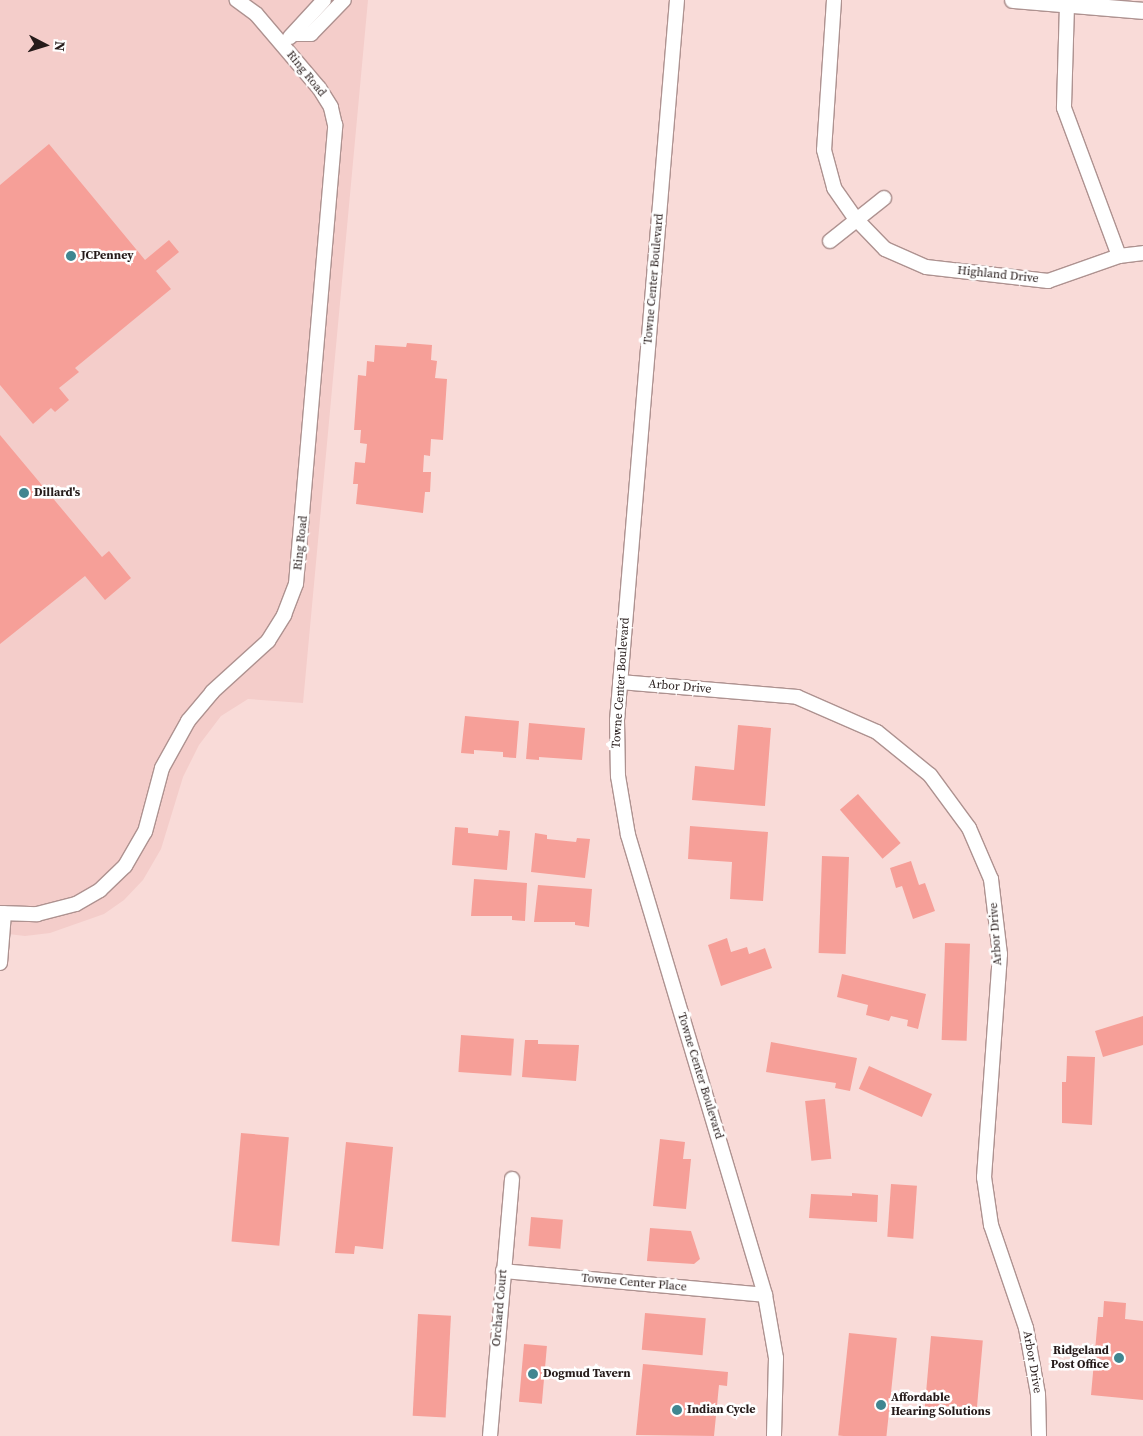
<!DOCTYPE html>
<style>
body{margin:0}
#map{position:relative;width:1143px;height:1436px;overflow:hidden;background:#f9dbd8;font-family:"Source Serif 4",serif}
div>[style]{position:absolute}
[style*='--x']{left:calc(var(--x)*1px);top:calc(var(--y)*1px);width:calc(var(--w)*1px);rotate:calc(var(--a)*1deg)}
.built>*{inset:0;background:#f4cdca}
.building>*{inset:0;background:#f69f98;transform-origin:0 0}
.roads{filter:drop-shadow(1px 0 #ae9290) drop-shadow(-1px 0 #ae9290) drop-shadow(0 1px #ae9290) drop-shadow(0 -1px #ae9290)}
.minor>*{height:14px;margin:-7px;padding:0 7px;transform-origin:7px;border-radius:7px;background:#fff}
.tertiary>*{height:16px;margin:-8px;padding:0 8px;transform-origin:8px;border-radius:8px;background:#fff}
.dots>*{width:14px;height:14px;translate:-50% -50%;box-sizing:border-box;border:2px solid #fff;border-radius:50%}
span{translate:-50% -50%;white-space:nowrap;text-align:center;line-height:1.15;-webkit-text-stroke:5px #fff;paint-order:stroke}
.street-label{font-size:12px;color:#261b1a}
.poi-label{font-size:12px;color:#261b1a;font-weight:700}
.left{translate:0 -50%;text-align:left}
.right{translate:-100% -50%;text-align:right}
.north{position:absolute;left:20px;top:20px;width:50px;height:50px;-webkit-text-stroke:4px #fff;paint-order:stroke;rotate:95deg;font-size:14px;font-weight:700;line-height:20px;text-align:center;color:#261b1a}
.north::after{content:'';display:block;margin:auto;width:18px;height:22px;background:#261b1a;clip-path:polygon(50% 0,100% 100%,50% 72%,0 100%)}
</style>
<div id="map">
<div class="built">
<div style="clip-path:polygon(0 0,368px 0,303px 703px,248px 699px,221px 716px,199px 745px,183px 777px,161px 849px,143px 880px,124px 900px,104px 914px,50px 933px,25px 936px,0 933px)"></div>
</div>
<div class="building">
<div style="clip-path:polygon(49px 144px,145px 260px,169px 240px,179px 252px,156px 271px,171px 289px,75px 368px,79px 372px,59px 388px,69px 400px,55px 412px,51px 408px,33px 424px,0 385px,0 185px)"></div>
<div style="clip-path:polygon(407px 343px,432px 345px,431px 360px,437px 361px,435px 378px,447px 379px,443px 440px,431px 439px,430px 456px,424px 455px,423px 472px,431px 472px,430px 492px,425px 492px,423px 513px,356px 504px,358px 484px,353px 484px,355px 462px,365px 463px,367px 444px,360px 443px,361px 430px,354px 430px,358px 375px,366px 376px,367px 361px,374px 362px,375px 345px,406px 347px)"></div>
<div style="clip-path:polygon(0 435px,102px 557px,109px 551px,131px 578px,105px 600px,85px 576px,0 644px)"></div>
<div style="clip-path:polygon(465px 716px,519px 721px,516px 758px,503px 757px,503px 752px,474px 750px,474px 754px,461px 753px)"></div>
<div style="clip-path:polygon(529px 723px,585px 728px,582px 760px,539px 757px,539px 760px,526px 759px)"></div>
<div style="clip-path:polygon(738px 725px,771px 728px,765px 806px,692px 800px,695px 766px,734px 770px)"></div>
<div style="left:858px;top:794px;width:65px;height:24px;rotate:49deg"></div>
<div style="clip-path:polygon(690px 826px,768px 832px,763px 901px,730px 899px,732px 862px,688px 859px)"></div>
<div style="clip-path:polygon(455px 827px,468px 828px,468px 833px,498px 836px,499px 830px,510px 831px,507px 870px,452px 865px)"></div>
<div style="clip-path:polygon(535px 833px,547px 835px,547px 839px,576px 842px,577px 838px,590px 839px,585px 878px,531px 872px)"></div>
<div style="left:822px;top:856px;width:27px;height:97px;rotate:2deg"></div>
<div style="clip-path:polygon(911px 861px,919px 885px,925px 883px,935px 911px,913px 919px,902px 886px,896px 888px,890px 868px)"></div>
<div style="clip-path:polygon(474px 879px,527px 883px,525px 921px,512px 920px,512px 916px,471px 916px)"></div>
<div style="clip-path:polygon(538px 885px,592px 889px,589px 927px,575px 925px,575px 922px,534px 922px)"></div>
<div style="clip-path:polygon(727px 938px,731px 952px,747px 947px,749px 954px,765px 948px,772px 968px,721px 986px,708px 945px)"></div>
<div style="left:945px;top:943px;width:25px;height:97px;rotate:2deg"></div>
<div style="clip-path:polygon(842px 974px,926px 994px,918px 1029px,907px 1026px,908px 1020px,891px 1016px,889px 1021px,866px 1015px,868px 1005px,837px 997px)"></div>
<div style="clip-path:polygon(1143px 1016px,1143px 1045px,1103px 1057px,1095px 1031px)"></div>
<div style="left:461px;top:1035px;width:53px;height:37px;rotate:4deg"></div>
<div style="clip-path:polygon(525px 1040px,538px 1040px,538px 1044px,579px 1045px,576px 1081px,522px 1077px)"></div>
<div style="clip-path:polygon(771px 1042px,857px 1058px,850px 1091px,835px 1088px,836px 1083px,766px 1072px)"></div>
<div style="clip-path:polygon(1067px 1056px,1095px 1057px,1092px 1125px,1062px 1123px,1062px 1082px,1066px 1082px)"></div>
<div style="left:869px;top:1066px;width:69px;height:25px;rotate:24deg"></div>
<div style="left:825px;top:1099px;width:60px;height:20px;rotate:84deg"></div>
<div style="left:241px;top:1133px;width:48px;height:109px;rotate:5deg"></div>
<div style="clip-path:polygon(660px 1139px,685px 1142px,683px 1159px,691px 1159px,686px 1209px,653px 1206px)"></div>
<div style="clip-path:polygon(346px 1142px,393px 1147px,383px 1249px,355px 1246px,354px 1254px,335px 1253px)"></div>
<div style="left:891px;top:1184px;width:26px;height:53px;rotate:4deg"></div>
<div style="clip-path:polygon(852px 1193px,878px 1195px,877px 1222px,809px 1218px,811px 1194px,852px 1196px)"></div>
<div style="left:531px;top:1217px;width:32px;height:29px;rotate:5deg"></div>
<div style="clip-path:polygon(650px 1228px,691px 1231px,700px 1259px,694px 1264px,647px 1261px)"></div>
<div style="clip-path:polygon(1104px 1301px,1126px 1303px,1125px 1319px,1143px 1321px,1143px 1400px,1091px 1395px,1098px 1317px,1103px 1317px)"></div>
<div style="left:645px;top:1313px;width:61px;height:37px;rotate:5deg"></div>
<div style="left:418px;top:1314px;width:33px;height:102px;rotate:3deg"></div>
<div style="left:849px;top:1333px;width:48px;height:103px;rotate:6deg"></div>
<div style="left:931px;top:1336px;width:52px;height:72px;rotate:5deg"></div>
<div style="left:524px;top:1344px;width:23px;height:58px;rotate:5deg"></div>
<div style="clip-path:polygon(643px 1364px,728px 1372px,727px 1386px,719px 1385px,714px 1436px,636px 1435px)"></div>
</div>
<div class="roads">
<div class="minor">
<div style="--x:677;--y:0;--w:722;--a:94.76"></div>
<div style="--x:617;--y:720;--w:56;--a:89"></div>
<div style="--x:618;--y:776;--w:60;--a:80.4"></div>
<div style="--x:628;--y:835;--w:480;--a:73.4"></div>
<div style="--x:765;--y:1295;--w:64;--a:80.1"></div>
<div style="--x:776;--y:1358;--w:78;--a:91.5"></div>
<div style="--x:834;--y:0;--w:150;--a:93.8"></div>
<div style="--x:824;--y:150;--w:39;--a:75"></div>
<div style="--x:834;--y:188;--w:38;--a:55"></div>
<div style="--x:856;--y:219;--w:42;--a:46"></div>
<div style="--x:885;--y:249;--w:45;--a:23.7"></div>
<div style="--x:926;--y:267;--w:123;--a:6.5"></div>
<div style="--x:1048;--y:281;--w:75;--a:-19.4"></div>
<div style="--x:1119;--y:256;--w:24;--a:-7"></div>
<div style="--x:1067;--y:5;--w:103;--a:91.7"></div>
<div style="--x:1064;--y:108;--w:158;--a:69.6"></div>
<div style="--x:295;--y:34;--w:16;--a:0"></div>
<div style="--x:311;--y:34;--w:47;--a:-45.9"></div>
<div style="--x:290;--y:37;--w:50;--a:-47.4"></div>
<div style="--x:830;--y:241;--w:69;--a:-38.5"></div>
<div style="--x:620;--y:682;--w:178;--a:4.8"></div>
<div style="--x:797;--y:697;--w:87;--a:23.6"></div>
<div style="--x:877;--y:732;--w:68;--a:39.1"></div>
<div style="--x:930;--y:775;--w:66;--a:53.7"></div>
<div style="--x:969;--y:828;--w:56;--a:66.7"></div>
<div style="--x:991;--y:879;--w:76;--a:83.2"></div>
<div style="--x:1000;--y:954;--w:224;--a:94.1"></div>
<div style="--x:984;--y:1177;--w:49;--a:81.7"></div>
<div style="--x:991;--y:1225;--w:109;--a:71.2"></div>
<div style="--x:1026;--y:1328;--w:67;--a:79.7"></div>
<div style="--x:1038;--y:1394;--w:42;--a:88.6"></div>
<div style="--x:0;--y:913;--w:37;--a:2"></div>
<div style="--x:37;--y:914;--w:40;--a:-14.4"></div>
<div style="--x:76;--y:904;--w:28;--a:-30"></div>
<div style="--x:100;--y:890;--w:35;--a:-44"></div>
<div style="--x:125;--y:866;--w:39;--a:-60"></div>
<div style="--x:145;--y:832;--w:66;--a:-75.1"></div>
<div style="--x:162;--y:768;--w:54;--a:-61"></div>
<div style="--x:188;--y:721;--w:38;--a:-50"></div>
<div style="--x:212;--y:692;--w:76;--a:-42.3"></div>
<div style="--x:268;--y:641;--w:31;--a:-58"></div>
<div style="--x:284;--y:615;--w:33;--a:-69"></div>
<div style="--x:296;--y:584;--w:461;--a:-85.1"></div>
<div style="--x:335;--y:125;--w:18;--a:-103"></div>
<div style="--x:331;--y:107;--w:22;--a:-122"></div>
<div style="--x:319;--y:88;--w:97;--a:-130.4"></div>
<div style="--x:256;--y:14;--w:24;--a:-144"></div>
<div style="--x:0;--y:963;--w:50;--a:-85.4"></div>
<div style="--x:503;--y:1271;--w:263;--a:5.2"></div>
<div style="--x:490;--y:1436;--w:258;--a:-85.1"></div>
</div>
<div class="tertiary">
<div style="--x:1013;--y:0;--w:130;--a:4.8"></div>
</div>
</div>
<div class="dots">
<div style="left:71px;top:256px;background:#408690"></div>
<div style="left:24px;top:493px;background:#408690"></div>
<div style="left:1119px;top:1358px;background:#408690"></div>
<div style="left:533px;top:1374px;background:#408690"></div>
<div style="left:881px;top:1405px;background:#408690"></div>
<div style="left:677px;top:1410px;background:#408690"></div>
</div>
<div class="street-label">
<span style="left:306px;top:74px;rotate:51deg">Ring Road</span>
<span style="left:998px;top:275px;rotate:6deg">Highland Drive</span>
<span style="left:654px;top:279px;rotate:-85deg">Towne Center Boulevard</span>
<span style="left:301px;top:543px;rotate:-84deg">Ring Road</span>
<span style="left:621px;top:683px;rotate:-86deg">Towne Center Boulevard</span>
<span style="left:680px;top:687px;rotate:5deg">Arbor Drive</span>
<span style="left:996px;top:934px;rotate:-94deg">Arbor Drive</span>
<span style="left:700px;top:1076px;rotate:73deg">Towne Center Boulevard</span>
<span style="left:634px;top:1283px;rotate:5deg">Towne Center Place</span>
<span style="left:500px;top:1308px;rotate:-85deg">Orchard Court</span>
<span style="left:1032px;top:1362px;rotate:80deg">Arbor Drive</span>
</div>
<div class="poi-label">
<span class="left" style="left:81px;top:256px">JCPenney</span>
<span class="left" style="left:34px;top:493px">Dillard's</span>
<span class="right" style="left:1109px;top:1358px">Ridgeland<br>Post Office</span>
<span class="left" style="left:543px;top:1374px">Dogmud Tavern</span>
<span class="left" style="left:891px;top:1405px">Affordable<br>Hearing Solutions</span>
<span class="left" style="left:687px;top:1410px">Indian Cycle</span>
</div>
<div class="north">N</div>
</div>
